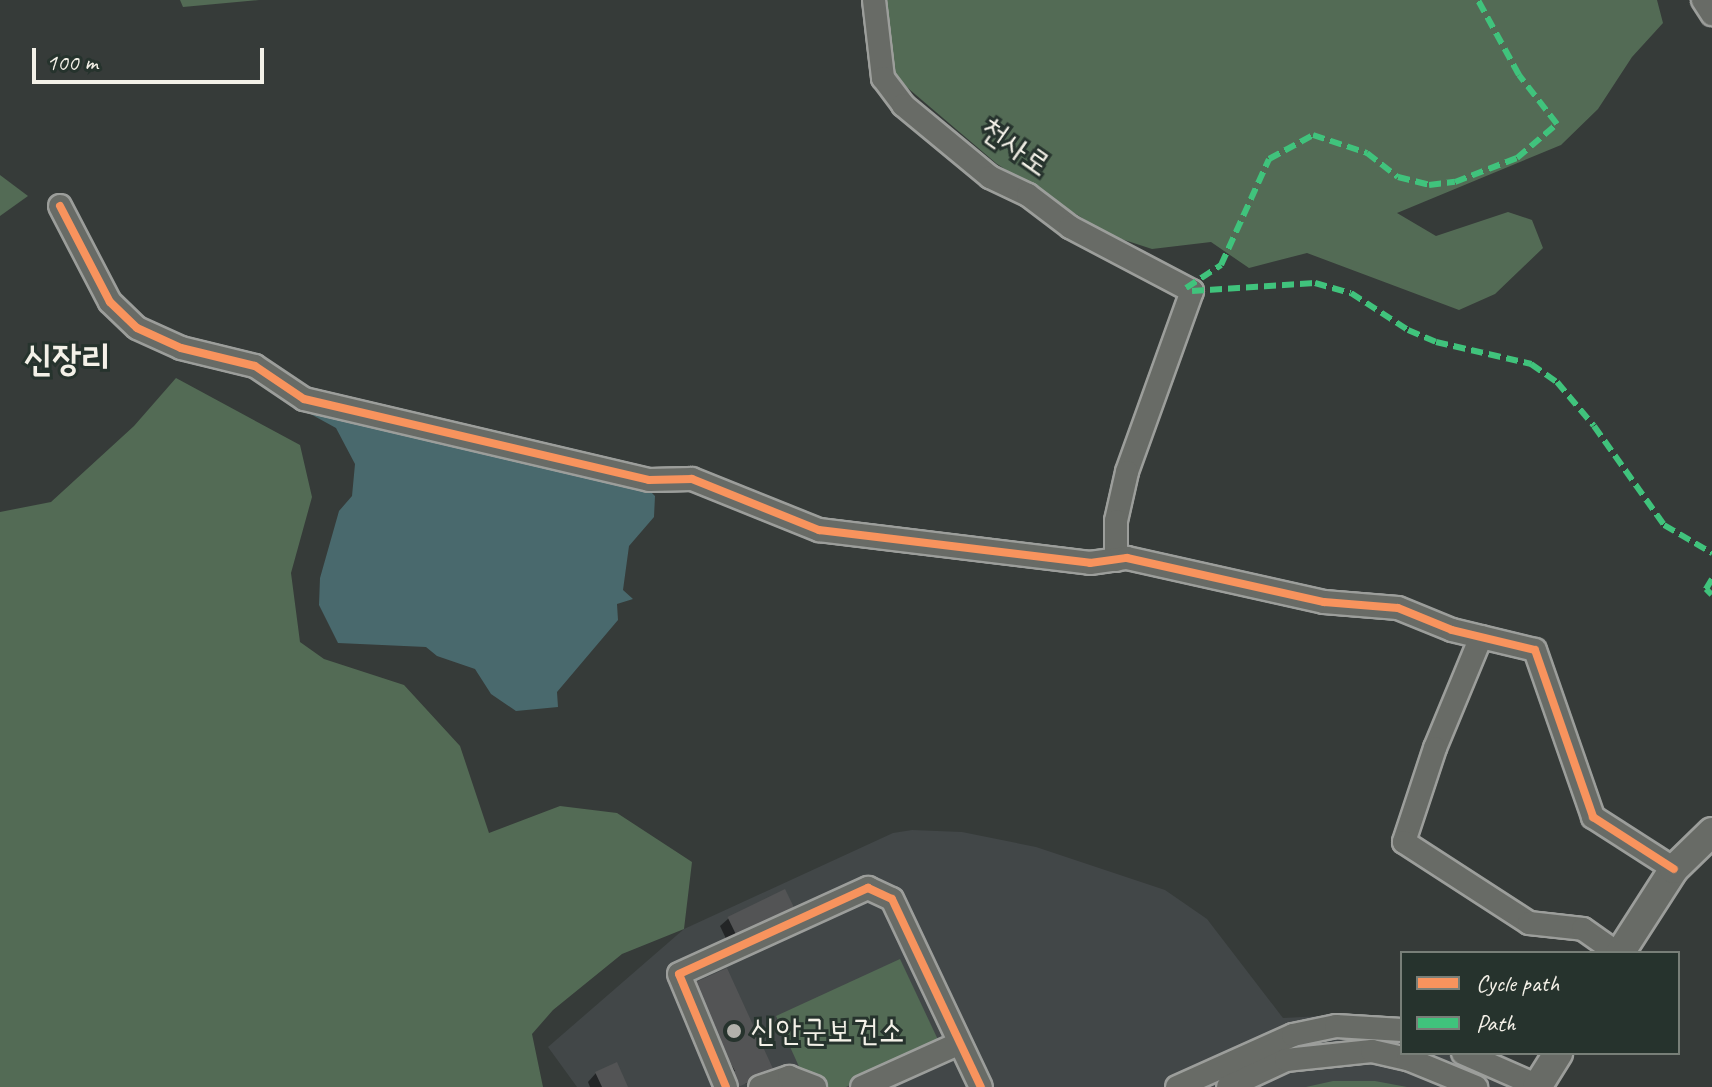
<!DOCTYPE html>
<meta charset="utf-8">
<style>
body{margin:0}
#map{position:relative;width:1712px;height:1087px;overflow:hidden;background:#363b39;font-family:Caveat,"Poor Story",sans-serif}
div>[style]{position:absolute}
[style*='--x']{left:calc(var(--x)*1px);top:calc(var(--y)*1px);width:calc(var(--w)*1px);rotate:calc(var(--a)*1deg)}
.built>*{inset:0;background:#424748}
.green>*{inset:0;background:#536b55}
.water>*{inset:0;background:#49696d}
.shadow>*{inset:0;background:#0007}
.building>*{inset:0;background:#535455;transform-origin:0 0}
.roads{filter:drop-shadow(2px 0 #9c9e9b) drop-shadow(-2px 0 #9c9e9b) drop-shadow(0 2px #9c9e9b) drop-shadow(0 -2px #9c9e9b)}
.minor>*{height:22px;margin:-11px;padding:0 11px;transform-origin:11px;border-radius:11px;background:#686b66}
.major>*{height:28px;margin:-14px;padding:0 14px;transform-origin:14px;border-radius:14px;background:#686b66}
.quiet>*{height:6px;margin-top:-3px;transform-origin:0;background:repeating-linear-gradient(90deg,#40c37c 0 12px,transparent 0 18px)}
.cycleway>*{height:8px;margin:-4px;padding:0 4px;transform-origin:4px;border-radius:4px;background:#f8935d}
.dots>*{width:22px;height:22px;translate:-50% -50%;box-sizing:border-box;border:4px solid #26332d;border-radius:50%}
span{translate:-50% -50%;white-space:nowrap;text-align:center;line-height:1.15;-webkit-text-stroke:6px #26332d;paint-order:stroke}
.street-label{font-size:32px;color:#f4f1e8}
.poi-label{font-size:32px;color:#f4f1e8}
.left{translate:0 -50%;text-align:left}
.quarter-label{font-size:36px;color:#f4f1e8;font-weight:700}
.legend{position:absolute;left:1400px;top:951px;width:280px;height:104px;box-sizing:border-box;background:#26332d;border:2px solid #787f78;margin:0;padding:10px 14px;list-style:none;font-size:24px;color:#f4f1e8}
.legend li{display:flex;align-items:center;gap:16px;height:40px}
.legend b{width:40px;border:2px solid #787f78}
.scale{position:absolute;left:32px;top:48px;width:232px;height:36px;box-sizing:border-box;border:4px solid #f4f1e8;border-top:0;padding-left:10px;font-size:24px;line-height:28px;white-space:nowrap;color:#f4f1e8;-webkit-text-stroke:6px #26332d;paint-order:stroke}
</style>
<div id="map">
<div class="built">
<div style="clip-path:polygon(912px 830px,962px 832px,1036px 847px,1165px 890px,1207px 919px,1283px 1018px,1362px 1014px,1402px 1019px,1402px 1053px,1499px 1053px,1538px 1072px,1528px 1087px,577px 1087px,548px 1047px,684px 929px,893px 833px)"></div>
</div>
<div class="green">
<div style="clip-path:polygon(180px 0,259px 0,183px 7px)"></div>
<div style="clip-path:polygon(882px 0,1657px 0,1663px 23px,1632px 57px,1598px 109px,1561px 145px,1397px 213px,1436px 236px,1508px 212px,1532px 220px,1543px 248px,1495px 294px,1459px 310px,1307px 253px,1249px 268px,1211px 242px,1152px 249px,1109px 235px,997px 164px,896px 78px)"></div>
<div style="clip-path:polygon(0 175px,28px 196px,0 216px)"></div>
<div style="clip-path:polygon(176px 378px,300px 445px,312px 497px,291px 573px,300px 642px,324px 659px,404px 685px,460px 746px,489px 833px,560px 806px,617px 813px,692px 862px,684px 929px,622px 954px,553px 1010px,532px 1034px,543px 1087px,0 1087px,0 512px,51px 502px,134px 426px)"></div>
<div style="clip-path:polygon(900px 959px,940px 1044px,846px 1087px,823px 1087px,801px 1071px,776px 1016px)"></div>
<div style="clip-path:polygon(1333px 1081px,1375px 1081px,1407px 1087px,1306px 1087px)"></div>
</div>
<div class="water">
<div style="clip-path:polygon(305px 411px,645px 486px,655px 496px,654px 517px,629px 546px,623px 590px,633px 599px,617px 604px,618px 620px,557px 692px,558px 707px,516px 711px,491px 694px,475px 669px,437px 656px,426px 647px,338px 643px,319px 605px,320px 578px,339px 511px,352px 496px,355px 464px,336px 428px)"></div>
</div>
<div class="shadow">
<div style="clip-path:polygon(784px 892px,729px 945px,720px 926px,729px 918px)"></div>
<div style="clip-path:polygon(688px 988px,760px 1082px,716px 1087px,677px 1000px)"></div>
<div style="clip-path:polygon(596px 1073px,626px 1087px,590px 1087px,588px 1082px)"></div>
</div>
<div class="building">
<div style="left:785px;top:889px;width:25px;height:64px;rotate:64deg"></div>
<div style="clip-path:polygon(727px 968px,774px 1071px,738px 1087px,728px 1087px,723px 1076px,735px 1071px,687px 986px)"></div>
<div style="clip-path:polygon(617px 1062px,628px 1087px,602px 1087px,595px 1072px)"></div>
</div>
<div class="roads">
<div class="minor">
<div style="--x:874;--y:0;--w:79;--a:83.4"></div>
<div style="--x:883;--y:78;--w:34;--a:53"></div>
<div style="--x:903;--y:105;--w:113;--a:39.6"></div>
<div style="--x:990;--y:177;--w:42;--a:25.3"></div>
<div style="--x:1028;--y:195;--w:53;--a:37.3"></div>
<div style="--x:1070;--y:227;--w:138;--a:27.7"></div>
<div style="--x:1192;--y:291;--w:192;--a:109.8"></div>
<div style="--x:1127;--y:472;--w:50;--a:102.7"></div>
<div style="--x:1116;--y:521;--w:39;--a:90"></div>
<div style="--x:1703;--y:0;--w:17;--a:57"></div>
<div style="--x:60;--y:206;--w:108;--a:62.5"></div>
<div style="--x:110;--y:302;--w:37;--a:44"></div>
<div style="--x:137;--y:328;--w:48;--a:24.4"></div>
<div style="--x:181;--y:348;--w:76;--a:13.7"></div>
<div style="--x:255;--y:366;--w:59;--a:34"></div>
<div style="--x:304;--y:399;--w:354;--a:13.2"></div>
<div style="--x:649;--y:480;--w:43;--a:-1.3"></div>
<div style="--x:692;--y:479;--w:137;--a:21.9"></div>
<div style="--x:819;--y:530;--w:273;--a:6.9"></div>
<div style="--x:1090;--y:563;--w:37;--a:-8"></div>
<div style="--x:1127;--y:558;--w:202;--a:12.6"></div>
<div style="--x:1324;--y:602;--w:74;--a:4.6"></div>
<div style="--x:1398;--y:608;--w:58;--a:22.2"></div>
<div style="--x:1452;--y:630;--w:85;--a:13.5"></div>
<div style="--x:1535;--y:650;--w:177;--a:70.8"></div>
<div style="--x:1593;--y:817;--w:96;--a:32.7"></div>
<div style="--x:1481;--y:637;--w:120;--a:112.5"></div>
<div style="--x:1435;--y:748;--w:99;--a:108.3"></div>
<div style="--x:1404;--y:842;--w:149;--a:32.9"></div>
<div style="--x:1529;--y:923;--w:54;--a:6.3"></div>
<div style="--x:1583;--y:929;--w:42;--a:35.2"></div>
<div style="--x:1463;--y:1053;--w:82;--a:23.7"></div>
<div style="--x:726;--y:1087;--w:122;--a:-112.6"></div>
<div style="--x:679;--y:974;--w:208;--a:-24.5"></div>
<div style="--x:868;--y:888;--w:26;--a:25"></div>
<div style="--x:892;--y:899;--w:208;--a:64.7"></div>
<div style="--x:760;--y:1087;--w:31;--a:-19"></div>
<div style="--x:789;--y:1077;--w:28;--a:21"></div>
<div style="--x:862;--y:1087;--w:107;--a:-24.2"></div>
<div style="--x:1177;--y:1087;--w:127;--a:-24.1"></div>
<div style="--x:1293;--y:1035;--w:44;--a:-11.8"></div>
<div style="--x:1336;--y:1026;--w:66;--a:3.5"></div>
<div style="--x:1228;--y:1087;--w:64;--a:-25"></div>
<div style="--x:1286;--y:1060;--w:86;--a:-6"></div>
<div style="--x:1372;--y:1051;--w:37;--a:13"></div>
<div style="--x:1408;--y:1059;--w:74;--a:22.4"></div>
</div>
<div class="major">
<div style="--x:1620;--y:953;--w:100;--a:-57.3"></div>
<div style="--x:1674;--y:869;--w:53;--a:-44.2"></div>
<div style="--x:1537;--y:1087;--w:40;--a:-58"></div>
</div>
</div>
<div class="quiet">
<div style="--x:1186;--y:288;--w:42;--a:-33.3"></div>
<div style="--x:1221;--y:265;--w:116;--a:-65.6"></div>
<div style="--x:1269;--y:159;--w:50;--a:-28.6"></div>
<div style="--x:1313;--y:135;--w:57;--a:18.4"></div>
<div style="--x:1367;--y:153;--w:39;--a:38"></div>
<div style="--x:1398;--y:177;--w:32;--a:14"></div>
<div style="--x:1429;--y:185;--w:26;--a:-7"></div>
<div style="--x:1455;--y:182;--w:66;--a:-21.2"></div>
<div style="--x:1517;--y:158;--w:52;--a:-40.4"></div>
<div style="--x:1557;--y:124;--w:62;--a:-127.8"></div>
<div style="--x:1519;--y:75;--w:85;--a:-118.7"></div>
<div style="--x:1192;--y:291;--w:123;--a:-3.7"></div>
<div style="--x:1315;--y:283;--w:37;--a:16"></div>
<div style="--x:1351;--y:293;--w:68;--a:33"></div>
<div style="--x:1408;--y:330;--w:30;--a:23"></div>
<div style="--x:1436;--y:342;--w:98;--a:13"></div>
<div style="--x:1531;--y:364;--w:32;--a:35"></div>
<div style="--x:1557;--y:382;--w:57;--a:49.9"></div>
<div style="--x:1594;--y:426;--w:121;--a:54.7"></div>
<div style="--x:1664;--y:525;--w:56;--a:30.3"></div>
<div style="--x:1712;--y:579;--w:12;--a:121"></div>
<div style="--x:1706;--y:589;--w:8;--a:45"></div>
</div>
<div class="cycleway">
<div style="--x:60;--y:206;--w:108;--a:62.5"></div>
<div style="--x:110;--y:302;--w:37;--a:44"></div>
<div style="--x:137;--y:328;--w:48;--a:24.4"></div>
<div style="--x:181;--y:348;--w:76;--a:13.7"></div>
<div style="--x:255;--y:366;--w:59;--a:34"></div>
<div style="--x:304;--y:399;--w:354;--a:13.2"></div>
<div style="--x:649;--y:480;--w:43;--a:-1.3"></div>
<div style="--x:692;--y:479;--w:137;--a:21.9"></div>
<div style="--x:819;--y:530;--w:273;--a:6.9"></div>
<div style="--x:1090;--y:563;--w:37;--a:-8"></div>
<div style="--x:1127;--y:558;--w:202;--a:12.6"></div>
<div style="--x:1324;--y:602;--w:74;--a:4.6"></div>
<div style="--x:1398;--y:608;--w:58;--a:22.2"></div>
<div style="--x:1452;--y:630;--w:85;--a:13.5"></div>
<div style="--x:1535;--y:650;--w:177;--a:70.8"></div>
<div style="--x:1593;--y:817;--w:96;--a:32.7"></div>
<div style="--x:726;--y:1087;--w:122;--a:-112.6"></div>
<div style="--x:679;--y:974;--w:208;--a:-24.5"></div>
<div style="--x:868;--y:888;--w:26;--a:25"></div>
<div style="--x:892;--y:899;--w:208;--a:64.7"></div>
</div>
<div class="dots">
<div style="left:734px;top:1031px;background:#b2b1ab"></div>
</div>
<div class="street-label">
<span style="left:1015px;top:147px;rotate:35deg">천사로</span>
</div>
<div class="poi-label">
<span class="left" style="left:750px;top:1031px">신안군보건소</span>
</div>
<div class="quarter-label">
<span style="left:67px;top:359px">신장리</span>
</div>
<ul class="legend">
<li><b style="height:10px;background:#f8935d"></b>Cycle path</li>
<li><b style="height:10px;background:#40c37c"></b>Path</li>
</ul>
<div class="scale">100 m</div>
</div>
